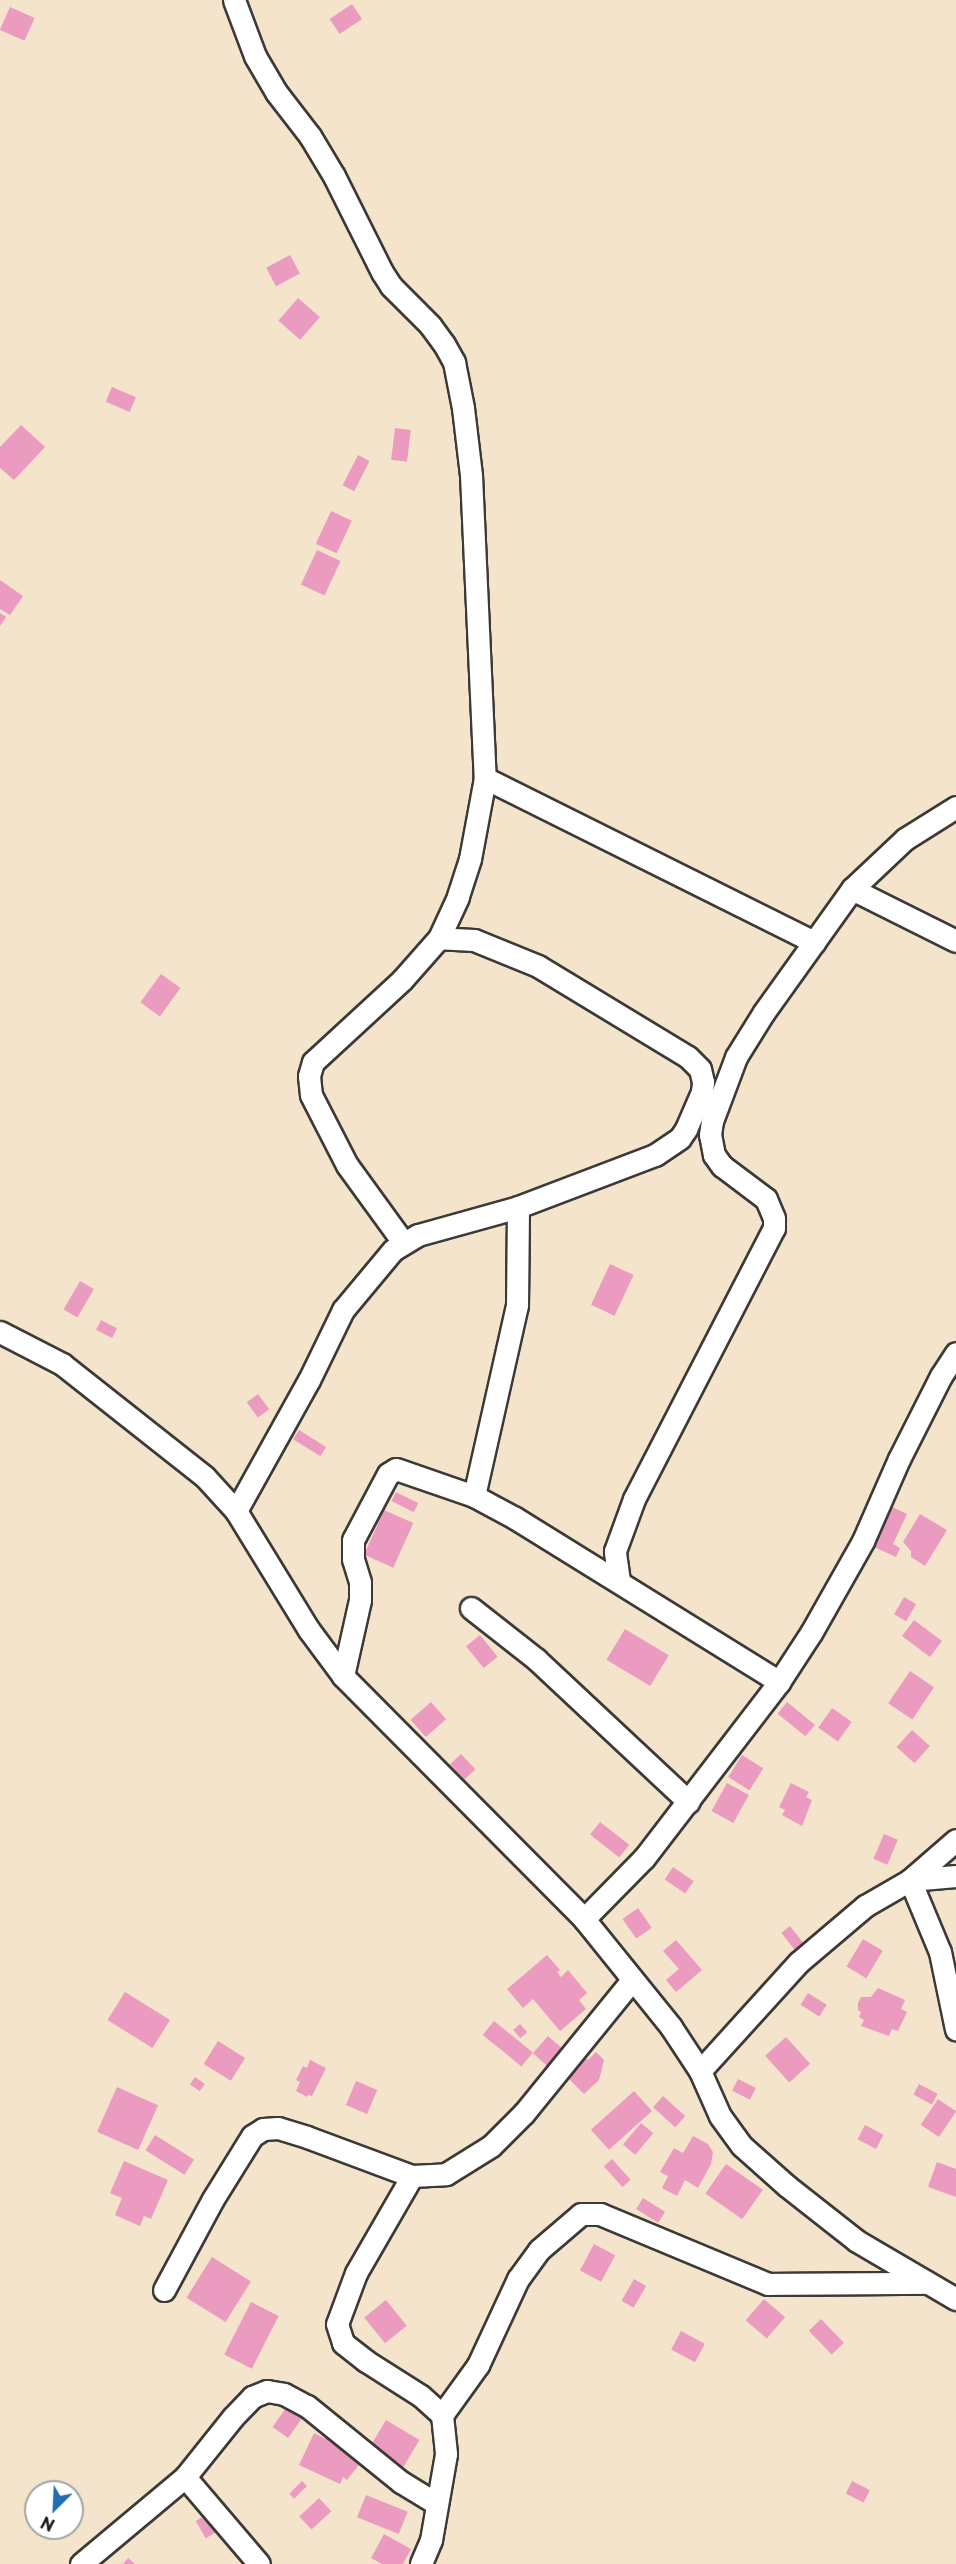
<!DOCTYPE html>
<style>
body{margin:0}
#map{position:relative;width:956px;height:2564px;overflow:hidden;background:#f4e4cb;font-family:"Playpen Sans",sans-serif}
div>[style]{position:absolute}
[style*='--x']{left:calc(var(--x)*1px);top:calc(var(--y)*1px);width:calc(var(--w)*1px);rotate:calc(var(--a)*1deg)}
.building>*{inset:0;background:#ec9bc0;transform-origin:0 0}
.roads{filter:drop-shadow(2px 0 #3c3a36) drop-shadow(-2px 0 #3c3a36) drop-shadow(0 2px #3c3a36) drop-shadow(0 -2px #3c3a36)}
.street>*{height:21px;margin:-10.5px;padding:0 10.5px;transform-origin:10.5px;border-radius:10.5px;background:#fff}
span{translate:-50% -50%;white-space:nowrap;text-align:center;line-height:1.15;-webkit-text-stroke:6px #fff;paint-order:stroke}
.north{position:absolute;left:24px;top:2480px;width:60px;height:60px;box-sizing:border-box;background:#fff;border:2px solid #a4a4a4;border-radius:50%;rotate:204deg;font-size:16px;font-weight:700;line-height:24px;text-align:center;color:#1c1c1c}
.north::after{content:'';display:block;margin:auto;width:21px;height:27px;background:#1f6fb2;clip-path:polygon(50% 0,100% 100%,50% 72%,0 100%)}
</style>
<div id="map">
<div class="building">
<div style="left:352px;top:4px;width:18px;height:27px;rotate:56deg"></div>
<div style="left:10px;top:7px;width:27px;height:25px;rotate:24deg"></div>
<div style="left:290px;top:255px;width:21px;height:27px;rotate:62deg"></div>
<div style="left:298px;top:298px;width:29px;height:30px;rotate:41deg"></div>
<div style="left:112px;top:387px;width:26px;height:16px;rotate:23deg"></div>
<div style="clip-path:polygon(21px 425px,45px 447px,14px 480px,0 468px,0 447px)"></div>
<div style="left:395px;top:428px;width:16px;height:32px;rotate:7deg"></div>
<div style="left:358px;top:455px;width:13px;height:34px;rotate:27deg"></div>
<div style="left:331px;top:511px;width:23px;height:36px;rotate:25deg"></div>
<div style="left:317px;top:550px;width:26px;height:38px;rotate:25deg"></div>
<div style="clip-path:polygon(0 580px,23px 596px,10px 615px,0 609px)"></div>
<div style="clip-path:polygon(0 613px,6px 617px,0 626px)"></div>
<div style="left:161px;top:974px;width:24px;height:35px;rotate:36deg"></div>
<div style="left:610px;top:1264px;width:26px;height:45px;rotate:25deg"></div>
<div style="left:80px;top:1281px;width:16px;height:33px;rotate:30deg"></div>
<div style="left:101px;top:1320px;width:18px;height:11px;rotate:27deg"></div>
<div style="left:258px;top:1394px;width:19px;height:14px;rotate:54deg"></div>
<div style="left:299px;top:1430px;width:32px;height:11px;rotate:32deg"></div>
<div style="left:396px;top:1492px;width:25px;height:10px;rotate:27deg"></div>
<div style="clip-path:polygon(890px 1506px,907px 1514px,893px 1544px,900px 1548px,896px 1557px,872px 1546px)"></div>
<div style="left:384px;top:1510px;width:32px;height:49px;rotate:24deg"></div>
<div style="clip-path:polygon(920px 1514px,947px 1530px,925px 1566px,911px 1557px,911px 1551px,903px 1542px)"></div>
<div style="left:904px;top:1597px;width:14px;height:20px;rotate:30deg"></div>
<div style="left:914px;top:1620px;width:35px;height:20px;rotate:37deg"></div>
<div style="left:625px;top:1629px;width:51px;height:36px;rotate:31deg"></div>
<div style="left:480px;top:1635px;width:28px;height:18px;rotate:51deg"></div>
<div style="left:910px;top:1671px;width:29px;height:39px;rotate:34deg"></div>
<div style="left:431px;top:1702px;width:23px;height:27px;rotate:49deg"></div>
<div style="left:787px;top:1702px;width:36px;height:15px;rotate:39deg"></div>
<div style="left:832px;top:1708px;width:24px;height:24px;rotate:35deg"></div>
<div style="left:912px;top:1730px;width:24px;height:23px;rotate:42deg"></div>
<div style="left:461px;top:1754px;width:21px;height:15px;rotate:47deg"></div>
<div style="left:742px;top:1755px;width:25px;height:26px;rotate:32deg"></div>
<div style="left:727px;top:1783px;width:25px;height:32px;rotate:29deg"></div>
<div style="clip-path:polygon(791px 1783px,809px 1792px,806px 1797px,812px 1800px,802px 1826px,782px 1815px,785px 1810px,779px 1807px)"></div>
<div style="left:600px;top:1822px;width:37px;height:16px;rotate:38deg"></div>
<div style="left:884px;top:1834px;width:15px;height:27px;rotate:23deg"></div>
<div style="left:673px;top:1867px;width:25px;height:15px;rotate:34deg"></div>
<div style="left:638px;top:1908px;width:24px;height:19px;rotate:55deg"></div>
<div style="left:790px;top:1926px;width:23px;height:11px;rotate:52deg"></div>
<div style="left:863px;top:1939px;width:23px;height:32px;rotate:31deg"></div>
<div style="clip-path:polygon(676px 1940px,702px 1970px,676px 1992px,666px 1980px,679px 1969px,663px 1951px)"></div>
<div style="clip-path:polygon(547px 1955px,560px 1970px,557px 1972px,561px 1977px,568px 1970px,587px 1993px,579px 2000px,586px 2009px,560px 2031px,533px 1999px,523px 2008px,507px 1989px)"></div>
<div style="clip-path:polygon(878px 1988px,905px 2000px,901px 2009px,907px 2012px,898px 2031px,892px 2029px,889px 2036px,861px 2026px,864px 2020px,859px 2017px,861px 2012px,858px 2010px,858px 2003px,861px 1997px,871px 1997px)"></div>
<div style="left:125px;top:1992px;width:53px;height:33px;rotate:32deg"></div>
<div style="left:808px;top:1993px;width:22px;height:14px;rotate:32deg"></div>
<div style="left:494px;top:2021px;width:50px;height:18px;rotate:39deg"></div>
<div style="left:520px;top:2024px;width:11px;height:9px;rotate:49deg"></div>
<div style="left:548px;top:2036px;width:21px;height:23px;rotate:41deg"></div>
<div style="left:786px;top:2037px;width:36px;height:28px;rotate:48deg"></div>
<div style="left:218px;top:2041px;width:32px;height:27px;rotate:32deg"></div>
<div style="clip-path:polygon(596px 2052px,604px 2060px,599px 2080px,584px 2094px,565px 2075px,583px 2056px,588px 2060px)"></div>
<div style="clip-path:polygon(310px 2060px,326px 2068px,312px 2096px,308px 2095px,307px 2097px,296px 2091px,300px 2082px,296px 2080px,303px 2066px,307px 2068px)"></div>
<div style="left:195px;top:2077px;width:12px;height:9px;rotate:35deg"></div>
<div style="left:738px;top:2079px;width:20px;height:13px;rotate:27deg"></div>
<div style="left:356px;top:2081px;width:23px;height:26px;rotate:23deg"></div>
<div style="left:919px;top:2084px;width:21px;height:12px;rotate:28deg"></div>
<div style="left:117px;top:2087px;width:45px;height:49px;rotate:24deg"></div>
<div style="left:634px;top:2091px;width:27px;height:58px;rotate:48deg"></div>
<div style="left:663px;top:2096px;width:30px;height:15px;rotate:42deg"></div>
<div style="left:938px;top:2099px;width:22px;height:31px;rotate:34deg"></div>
<div style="left:641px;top:2123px;width:16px;height:28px;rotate:40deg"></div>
<div style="left:865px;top:2125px;width:21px;height:16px;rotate:28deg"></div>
<div style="left:155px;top:2135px;width:46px;height:18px;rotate:32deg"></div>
<div style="clip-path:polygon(693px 2136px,708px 2144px,713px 2152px,711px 2164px,698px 2188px,685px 2180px,677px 2196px,662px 2188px,668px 2176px,660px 2172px,674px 2148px,683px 2153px)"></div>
<div style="left:612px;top:2159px;width:28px;height:11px;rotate:48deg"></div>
<div style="clip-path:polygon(124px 2161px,168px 2180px,151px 2219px,144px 2216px,140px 2226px,115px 2215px,122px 2198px,110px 2193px)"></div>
<div style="clip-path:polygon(937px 2162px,956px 2169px,956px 2197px,928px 2187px)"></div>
<div style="left:726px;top:2164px;width:45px;height:36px;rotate:35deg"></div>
<div style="left:643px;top:2198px;width:26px;height:13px;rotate:32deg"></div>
<div style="left:594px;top:2244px;width:24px;height:30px;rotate:28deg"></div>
<div style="left:212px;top:2257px;width:46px;height:48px;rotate:32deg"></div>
<div style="left:634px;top:2279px;width:14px;height:25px;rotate:30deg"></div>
<div style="left:764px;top:2299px;width:28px;height:28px;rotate:41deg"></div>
<div style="left:386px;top:2300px;width:33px;height:28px;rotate:51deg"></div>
<div style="left:251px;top:2302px;width:31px;height:59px;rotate:27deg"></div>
<div style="left:821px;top:2319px;width:33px;height:17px;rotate:46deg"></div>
<div style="left:681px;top:2331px;width:27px;height:21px;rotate:28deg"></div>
<div style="left:288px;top:2405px;width:19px;height:27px;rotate:35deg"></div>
<div style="left:386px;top:2420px;width:39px;height:31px;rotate:31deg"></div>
<div style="clip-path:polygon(314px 2433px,326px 2439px,328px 2437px,362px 2461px,347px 2480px,343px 2477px,340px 2484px,299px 2465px)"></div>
<div style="left:302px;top:2481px;width:7px;height:18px;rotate:45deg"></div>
<div style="left:852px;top:2481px;width:20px;height:14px;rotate:27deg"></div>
<div style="left:366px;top:2495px;width:45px;height:24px;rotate:22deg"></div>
<div style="left:319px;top:2498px;width:18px;height:27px;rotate:47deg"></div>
<div style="left:213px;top:2511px;width:20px;height:20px;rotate:60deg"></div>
<div style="clip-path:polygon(384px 2534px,411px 2549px,403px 2564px,382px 2564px,371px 2558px)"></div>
<div style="clip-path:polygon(128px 2558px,135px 2564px,123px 2564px)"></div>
</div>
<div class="roads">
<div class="street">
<div style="--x:234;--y:0;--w:60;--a:69.4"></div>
<div style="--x:255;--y:56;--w:42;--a:59.7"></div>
<div style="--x:276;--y:92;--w:56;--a:52.3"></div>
<div style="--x:310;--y:136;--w:47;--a:59"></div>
<div style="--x:334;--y:176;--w:107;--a:63.4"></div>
<div style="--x:382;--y:272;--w:17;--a:57"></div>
<div style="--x:391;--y:286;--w:55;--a:45"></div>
<div style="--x:430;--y:325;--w:24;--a:54"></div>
<div style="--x:444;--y:344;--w:21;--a:61"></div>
<div style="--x:454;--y:362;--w:47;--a:78.9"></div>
<div style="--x:463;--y:408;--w:67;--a:83.2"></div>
<div style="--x:471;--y:475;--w:303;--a:87.4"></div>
<div style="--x:485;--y:778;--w:82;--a:100.5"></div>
<div style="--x:470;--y:859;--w:40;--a:108"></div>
<div style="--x:458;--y:897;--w:45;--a:114.9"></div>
<div style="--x:439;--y:938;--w:56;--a:131.4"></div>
<div style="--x:402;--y:980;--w:121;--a:137.3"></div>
<div style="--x:313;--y:1062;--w:15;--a:106"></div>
<div style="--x:309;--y:1076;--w:19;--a:84"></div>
<div style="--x:311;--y:1095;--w:79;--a:62.8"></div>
<div style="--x:347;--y:1165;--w:95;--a:54"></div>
<div style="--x:485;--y:778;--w:368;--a:26.5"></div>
<div style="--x:852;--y:889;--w:116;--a:26.6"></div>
<div style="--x:0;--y:1332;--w:70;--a:27.3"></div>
<div style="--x:62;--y:1364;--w:182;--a:38.3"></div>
<div style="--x:205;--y:1477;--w:46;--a:47.6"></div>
<div style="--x:236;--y:1511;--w:140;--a:58.5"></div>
<div style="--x:309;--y:1630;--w:57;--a:53.5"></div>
<div style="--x:343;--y:1676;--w:342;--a:45.2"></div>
<div style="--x:584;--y:1919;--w:139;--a:51.1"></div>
<div style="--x:671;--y:2027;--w:53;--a:56.6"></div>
<div style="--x:700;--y:2071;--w:49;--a:66"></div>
<div style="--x:720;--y:2116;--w:37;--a:54"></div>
<div style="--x:742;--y:2146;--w:60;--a:41.6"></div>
<div style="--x:787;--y:2186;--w:89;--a:38.2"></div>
<div style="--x:857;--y:2241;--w:115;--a:30.4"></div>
<div style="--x:474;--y:1496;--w:196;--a:-77.3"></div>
<div style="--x:517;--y:1305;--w:98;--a:-89.4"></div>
<div style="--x:236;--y:1511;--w:150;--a:-60.9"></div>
<div style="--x:309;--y:1380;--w:78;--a:-64.1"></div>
<div style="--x:343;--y:1310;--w:78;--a:-50.2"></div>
<div style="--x:393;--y:1250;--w:29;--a:-31"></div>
<div style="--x:418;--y:1235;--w:104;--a:-15.6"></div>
<div style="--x:518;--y:1207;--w:147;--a:-20.8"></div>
<div style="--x:655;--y:1155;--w:30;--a:-34"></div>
<div style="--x:680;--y:1138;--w:11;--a:-56"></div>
<div style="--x:686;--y:1129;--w:40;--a:-66.6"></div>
<div style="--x:702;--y:1092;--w:10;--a:-84"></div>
<div style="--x:703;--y:1082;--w:13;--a:-103"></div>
<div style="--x:700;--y:1069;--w:17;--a:-135"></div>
<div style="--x:688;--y:1057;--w:175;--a:-148.8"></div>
<div style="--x:538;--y:966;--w:69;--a:-157.9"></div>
<div style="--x:474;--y:940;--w:35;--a:-177"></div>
<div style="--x:619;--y:1581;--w:30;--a:-98"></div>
<div style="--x:615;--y:1551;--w:55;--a:-69.9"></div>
<div style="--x:634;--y:1499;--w:305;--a:-62.7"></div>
<div style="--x:774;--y:1228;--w:10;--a:-90"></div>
<div style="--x:774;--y:1218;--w:21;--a:-113"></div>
<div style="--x:766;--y:1199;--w:55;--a:-143.1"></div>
<div style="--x:722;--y:1166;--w:14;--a:-126"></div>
<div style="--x:714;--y:1155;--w:20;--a:-101"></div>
<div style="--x:710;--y:1135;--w:14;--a:-82"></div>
<div style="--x:712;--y:1121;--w:68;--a:-69.4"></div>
<div style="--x:736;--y:1057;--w:53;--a:-58.1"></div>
<div style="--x:764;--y:1012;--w:151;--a:-54.4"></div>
<div style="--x:852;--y:889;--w:73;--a:-43.3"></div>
<div style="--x:905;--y:839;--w:60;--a:-32.1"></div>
<div style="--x:471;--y:1608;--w:83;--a:38.1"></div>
<div style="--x:536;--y:1659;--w:209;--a:43.1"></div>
<div style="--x:343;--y:1676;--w:78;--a:-77.4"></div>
<div style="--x:360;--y:1600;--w:18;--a:-90"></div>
<div style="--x:360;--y:1582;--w:24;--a:-107"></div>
<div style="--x:353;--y:1559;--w:19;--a:-90"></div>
<div style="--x:353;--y:1540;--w:75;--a:-62.1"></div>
<div style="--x:388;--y:1474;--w:9;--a:-32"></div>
<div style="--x:396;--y:1469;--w:83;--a:19.1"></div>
<div style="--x:474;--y:1496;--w:47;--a:28.2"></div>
<div style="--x:515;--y:1518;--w:311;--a:31.8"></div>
<div style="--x:956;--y:1840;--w:61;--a:139"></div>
<div style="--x:910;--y:1880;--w:78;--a:67.4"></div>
<div style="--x:940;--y:1952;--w:79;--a:78.3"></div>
<div style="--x:584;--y:1919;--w:86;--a:-45.5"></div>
<div style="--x:644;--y:1858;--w:222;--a:-52.5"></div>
<div style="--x:779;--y:1682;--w:59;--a:-56.9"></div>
<div style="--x:811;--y:1633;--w:106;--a:-60.5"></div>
<div style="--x:863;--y:1541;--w:90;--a:-66.3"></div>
<div style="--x:899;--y:1459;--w:93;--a:-63.2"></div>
<div style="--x:941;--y:1376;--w:27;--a:-57"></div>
<div style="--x:700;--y:2071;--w:147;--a:-47.8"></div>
<div style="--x:799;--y:1962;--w:87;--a:-40.3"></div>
<div style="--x:865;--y:1906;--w:52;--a:-30"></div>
<div style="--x:910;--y:1880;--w:46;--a:-5"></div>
<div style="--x:412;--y:2176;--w:112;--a:120"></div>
<div style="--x:356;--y:2273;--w:54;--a:110.4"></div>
<div style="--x:337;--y:2324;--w:20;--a:72"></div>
<div style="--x:343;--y:2343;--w:29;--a:38"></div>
<div style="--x:366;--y:2361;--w:65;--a:32.5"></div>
<div style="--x:421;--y:2396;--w:28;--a:42"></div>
<div style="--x:442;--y:2415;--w:39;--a:84"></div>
<div style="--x:446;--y:2454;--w:87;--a:99.9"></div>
<div style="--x:431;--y:2540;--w:26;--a:113"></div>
<div style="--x:164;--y:2290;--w:103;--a:-61.7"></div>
<div style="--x:213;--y:2199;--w:74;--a:-58.2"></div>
<div style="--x:252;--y:2136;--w:13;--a:-32"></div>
<div style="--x:263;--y:2129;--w:15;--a:-4"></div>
<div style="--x:278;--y:2128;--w:30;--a:17"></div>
<div style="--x:307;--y:2137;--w:112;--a:20.4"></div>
<div style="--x:412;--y:2176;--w:34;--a:-3"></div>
<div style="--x:446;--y:2174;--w:53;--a:-31.9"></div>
<div style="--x:491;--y:2146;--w:47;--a:-45"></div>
<div style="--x:524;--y:2113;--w:171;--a:-50.9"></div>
<div style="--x:442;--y:2415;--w:62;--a:-54.2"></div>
<div style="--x:478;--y:2365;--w:95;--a:-65.1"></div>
<div style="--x:518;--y:2279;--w:36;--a:-54"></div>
<div style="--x:539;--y:2250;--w:55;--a:-40.6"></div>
<div style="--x:581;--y:2214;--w:19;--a:0"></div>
<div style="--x:600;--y:2214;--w:182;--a:22.6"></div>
<div style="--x:768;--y:2284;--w:159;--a:-0.4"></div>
<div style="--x:185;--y:2477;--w:114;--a:49.6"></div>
<div style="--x:81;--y:2564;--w:136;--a:-39.9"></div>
<div style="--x:185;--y:2477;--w:77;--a:-51.3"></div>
<div style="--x:233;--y:2417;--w:28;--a:-46"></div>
<div style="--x:252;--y:2397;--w:16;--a:-22"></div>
<div style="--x:267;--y:2391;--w:17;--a:10"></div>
<div style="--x:284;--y:2394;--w:26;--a:28"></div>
<div style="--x:307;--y:2406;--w:121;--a:39"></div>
<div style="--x:401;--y:2482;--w:42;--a:31.4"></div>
</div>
</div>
<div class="north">N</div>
</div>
